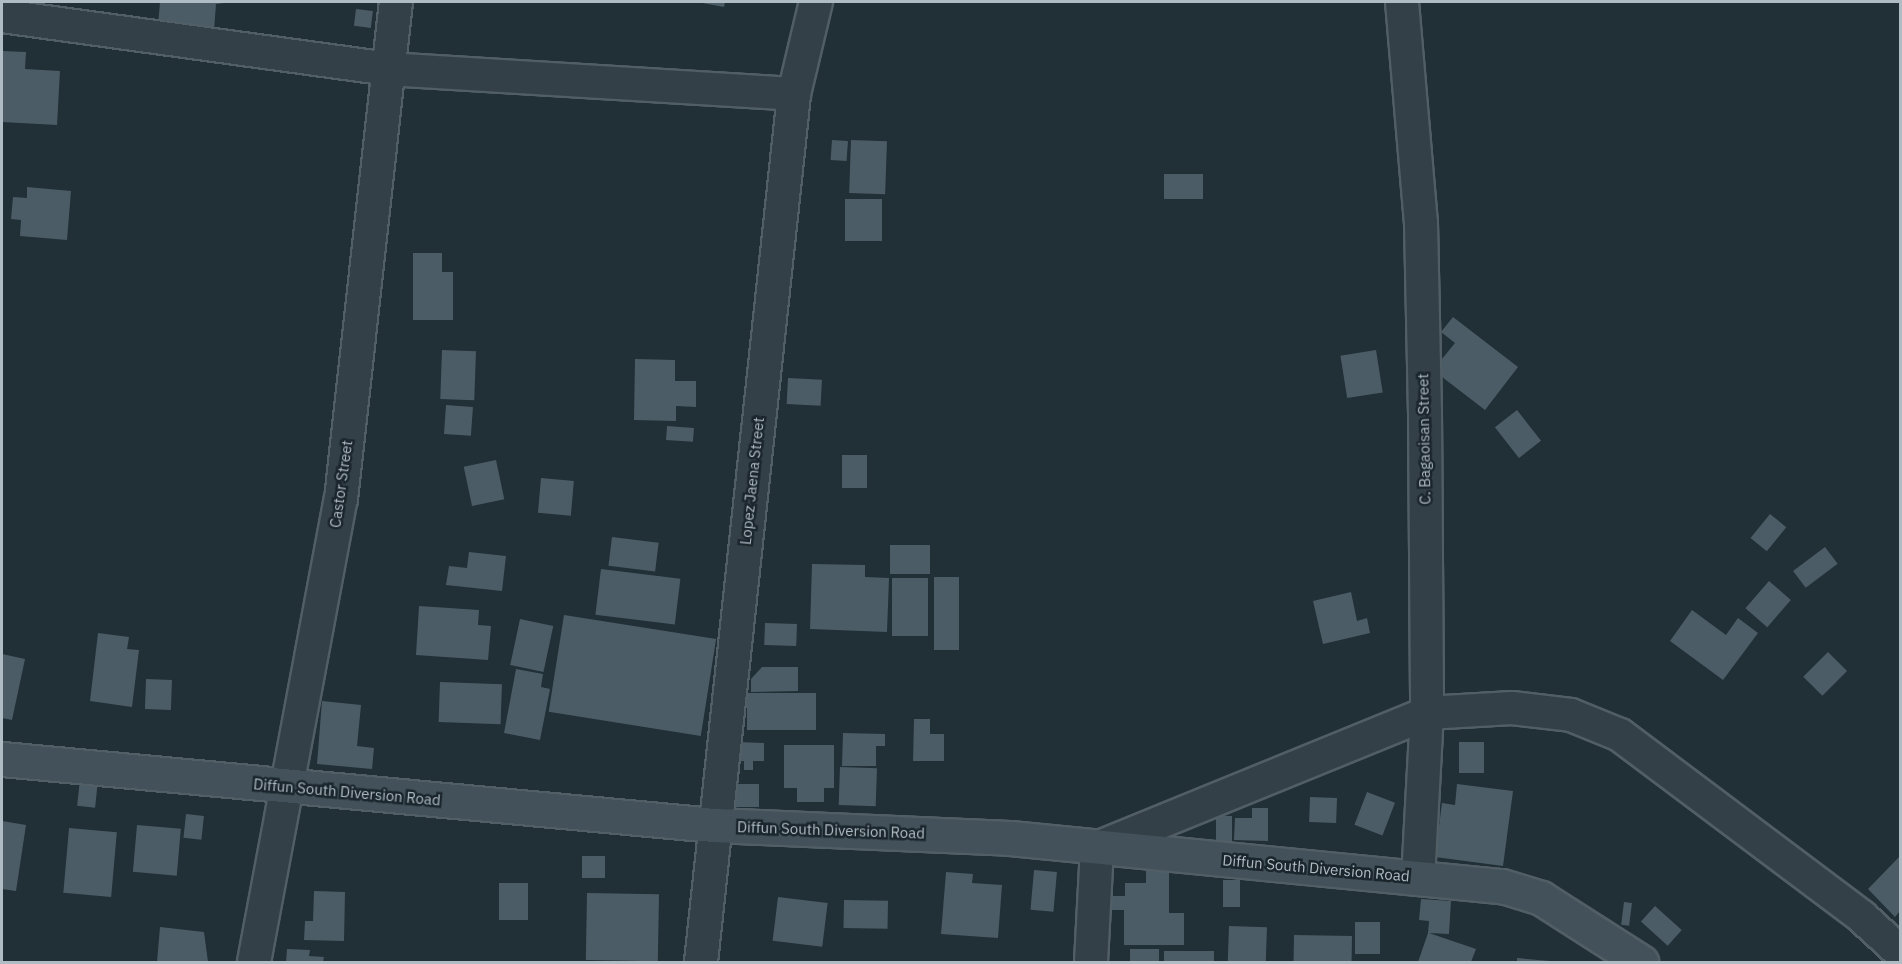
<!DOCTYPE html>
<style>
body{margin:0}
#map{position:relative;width:1902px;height:964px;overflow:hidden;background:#212f37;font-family:"IBM Plex Sans",sans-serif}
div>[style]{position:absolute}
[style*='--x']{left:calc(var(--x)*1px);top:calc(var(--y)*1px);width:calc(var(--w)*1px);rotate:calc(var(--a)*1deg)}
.building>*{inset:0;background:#4c5c66;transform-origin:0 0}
.roads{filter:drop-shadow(2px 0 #525e65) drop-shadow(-2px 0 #525e65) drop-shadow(0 2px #525e65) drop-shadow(0 -2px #525e65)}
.street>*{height:32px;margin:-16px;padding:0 16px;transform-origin:16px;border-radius:16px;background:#344047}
.secondary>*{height:33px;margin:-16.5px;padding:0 16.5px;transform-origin:16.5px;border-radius:16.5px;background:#42515a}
span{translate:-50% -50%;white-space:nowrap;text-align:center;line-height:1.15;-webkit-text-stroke:5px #1a252c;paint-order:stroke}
.street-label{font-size:15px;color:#afbcc4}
.frame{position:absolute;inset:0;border:3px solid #afbcc4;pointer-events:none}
</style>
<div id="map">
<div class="building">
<div style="clip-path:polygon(160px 2px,233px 2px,216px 4px,214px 31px,158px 26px)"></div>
<div style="clip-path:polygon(697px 2px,725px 2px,724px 7px)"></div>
<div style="left:356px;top:9px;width:17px;height:17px;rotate:7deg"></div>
<div style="clip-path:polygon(2px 51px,26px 52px,25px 69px,60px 71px,57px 125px,2px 122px)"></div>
<div style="left:832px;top:140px;width:16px;height:20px;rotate:4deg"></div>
<div style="left:851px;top:140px;width:36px;height:53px;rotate:2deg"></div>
<div style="left:1164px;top:174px;width:39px;height:25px"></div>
<div style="clip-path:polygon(27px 187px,71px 191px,67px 240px,20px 236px,21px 220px,11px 219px,13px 197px,27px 198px)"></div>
<div style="left:845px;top:199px;width:37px;height:42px"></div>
<div style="clip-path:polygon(413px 253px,442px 253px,442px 272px,453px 272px,453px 320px,413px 320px)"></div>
<div style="clip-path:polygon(1453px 317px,1518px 367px,1485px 410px,1433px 370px,1455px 343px,1441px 332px)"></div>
<div style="left:442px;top:350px;width:34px;height:49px;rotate:2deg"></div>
<div style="left:1376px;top:350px;width:43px;height:36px;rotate:81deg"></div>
<div style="clip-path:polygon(635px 359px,675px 360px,675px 381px,696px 381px,696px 407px,676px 406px,676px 421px,634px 420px)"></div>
<div style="left:788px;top:378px;width:34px;height:26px;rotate:3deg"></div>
<div style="left:446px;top:405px;width:27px;height:29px;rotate:4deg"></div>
<div style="left:1517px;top:410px;width:39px;height:28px;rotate:52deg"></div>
<div style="left:667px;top:426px;width:27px;height:14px;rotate:4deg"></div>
<div style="left:842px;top:455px;width:25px;height:33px"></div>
<div style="left:496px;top:460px;width:40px;height:33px;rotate:78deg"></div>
<div style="left:541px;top:478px;width:33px;height:35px;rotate:5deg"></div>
<div style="left:1770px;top:514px;width:21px;height:31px;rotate:39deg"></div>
<div style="left:612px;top:537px;width:47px;height:29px;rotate:7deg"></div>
<div style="left:890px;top:545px;width:40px;height:29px"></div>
<div style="left:1825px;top:547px;width:21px;height:40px;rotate:53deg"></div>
<div style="clip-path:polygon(469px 552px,506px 556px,502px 591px,446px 585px,449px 566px,467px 568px)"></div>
<div style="clip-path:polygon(812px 564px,865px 565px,865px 577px,889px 578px,887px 632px,810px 629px)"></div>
<div style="left:601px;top:569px;width:80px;height:46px;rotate:7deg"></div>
<div style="left:934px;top:577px;width:25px;height:73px"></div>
<div style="left:892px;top:578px;width:36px;height:58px"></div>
<div style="left:1769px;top:581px;width:29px;height:36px;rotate:41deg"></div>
<div style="clip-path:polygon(1351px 592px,1357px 621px,1367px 618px,1370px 633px,1323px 644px,1313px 601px)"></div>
<div style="clip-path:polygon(419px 606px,479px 610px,478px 625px,491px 626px,488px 660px,416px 655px)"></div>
<div style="clip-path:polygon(1692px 610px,1726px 635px,1738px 618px,1758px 633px,1723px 680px,1670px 641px)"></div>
<div style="left:564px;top:615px;width:154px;height:98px;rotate:9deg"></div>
<div style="left:520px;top:619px;width:34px;height:47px;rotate:12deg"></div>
<div style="left:765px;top:623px;width:32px;height:22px;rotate:2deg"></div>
<div style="clip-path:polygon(98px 633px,129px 637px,127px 649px,139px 650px,132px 707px,90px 701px)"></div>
<div style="left:1828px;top:652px;width:27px;height:35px;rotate:45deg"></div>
<div style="clip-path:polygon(2px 654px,25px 659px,12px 720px,2px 718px)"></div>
<div style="clip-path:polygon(762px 667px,798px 667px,798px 691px,751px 692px,751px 679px)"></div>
<div style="clip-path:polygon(516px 669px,543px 674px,541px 687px,550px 689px,540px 740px,504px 733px)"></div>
<div style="left:146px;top:679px;width:26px;height:30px;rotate:2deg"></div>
<div style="left:440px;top:682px;width:62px;height:40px;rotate:2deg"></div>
<div style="left:747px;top:693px;width:69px;height:37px"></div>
<div style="clip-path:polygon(322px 701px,361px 705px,357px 746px,374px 748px,372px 769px,317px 764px)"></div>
<div style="clip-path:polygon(914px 719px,930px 719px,930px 734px,944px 734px,944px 761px,913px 761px)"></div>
<div style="clip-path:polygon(843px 733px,885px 734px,885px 746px,876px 746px,876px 766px,842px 766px)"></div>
<div style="clip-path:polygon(737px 742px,764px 743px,764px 761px,753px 761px,753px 770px,744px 770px,744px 761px,737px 761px)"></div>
<div style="left:1459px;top:742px;width:25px;height:31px"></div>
<div style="clip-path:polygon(784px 745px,834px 745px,834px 788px,824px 788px,824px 802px,797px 802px,797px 788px,784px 788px)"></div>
<div style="left:840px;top:767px;width:37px;height:38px;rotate:2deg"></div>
<div style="left:80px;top:779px;width:18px;height:27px;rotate:6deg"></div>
<div style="left:736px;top:784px;width:23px;height:23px"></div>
<div style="clip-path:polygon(1457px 784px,1513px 791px,1503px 866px,1435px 857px,1442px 803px,1455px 805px)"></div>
<div style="left:1367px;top:792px;width:30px;height:35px;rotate:21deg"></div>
<div style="left:1310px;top:797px;width:27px;height:25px;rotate:2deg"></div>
<div style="clip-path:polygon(1252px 808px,1268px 808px,1268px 841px,1234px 840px,1235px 818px,1252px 818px)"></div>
<div style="left:186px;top:814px;width:18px;height:24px;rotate:6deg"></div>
<div style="left:1216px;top:816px;width:16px;height:26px"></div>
<div style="clip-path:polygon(2px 821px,26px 825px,16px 891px,2px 889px)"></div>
<div style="left:137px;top:825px;width:44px;height:47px;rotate:5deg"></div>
<div style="left:69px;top:828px;width:48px;height:65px;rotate:5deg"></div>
<div style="left:582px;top:856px;width:23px;height:22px"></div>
<div style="clip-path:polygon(1900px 856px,1900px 911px,1895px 917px,1868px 889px)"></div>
<div style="left:1034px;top:870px;width:23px;height:40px;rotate:5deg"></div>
<div style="clip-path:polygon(1146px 871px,1169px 871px,1169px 913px,1184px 913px,1184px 945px,1124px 945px,1124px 910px,1108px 910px,1108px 896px,1125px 896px,1125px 883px,1146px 883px)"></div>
<div style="clip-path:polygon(946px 872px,973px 874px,972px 883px,1002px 885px,998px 938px,941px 934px)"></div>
<div style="left:1223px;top:880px;width:17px;height:27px"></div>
<div style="left:499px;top:883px;width:29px;height:37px"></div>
<div style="clip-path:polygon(314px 891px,345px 892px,344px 941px,304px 940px,305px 921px,313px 921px)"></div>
<div style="left:587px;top:893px;width:72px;height:67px;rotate:1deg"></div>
<div style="left:778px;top:897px;width:50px;height:44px;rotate:7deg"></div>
<div style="clip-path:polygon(1421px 899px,1451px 901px,1449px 934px,1429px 933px,1476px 949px,1471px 962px,1418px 962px,1428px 933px,1429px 921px,1419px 920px)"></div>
<div style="left:844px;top:900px;width:44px;height:28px;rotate:1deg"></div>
<div style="left:1624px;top:902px;width:8px;height:23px;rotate:7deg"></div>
<div style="left:1655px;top:906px;width:36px;height:21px;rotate:42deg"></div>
<div style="left:1355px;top:922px;width:25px;height:32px"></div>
<div style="left:1229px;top:926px;width:38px;height:36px;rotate:2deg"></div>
<div style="clip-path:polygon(160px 927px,204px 932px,208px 962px,157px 962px)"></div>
<div style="left:1294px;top:935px;width:58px;height:27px;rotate:1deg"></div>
<div style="clip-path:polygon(287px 949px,310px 950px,309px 956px,324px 957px,323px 962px,286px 962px)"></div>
<div style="left:1130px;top:949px;width:29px;height:13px"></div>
<div style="left:1164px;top:951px;width:50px;height:11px"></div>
<div style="clip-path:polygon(1517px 958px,1550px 961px,1550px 962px,1517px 962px)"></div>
</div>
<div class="roads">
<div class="street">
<div style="--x:1402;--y:2;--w:222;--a:85.1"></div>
<div style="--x:1421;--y:223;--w:189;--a:88.8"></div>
<div style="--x:1425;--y:412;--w:301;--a:89.6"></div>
<div style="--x:1427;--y:713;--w:164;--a:93.1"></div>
<div style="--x:2;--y:16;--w:389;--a:7.8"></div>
<div style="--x:387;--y:69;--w:408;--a:3.5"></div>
<div style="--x:254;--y:962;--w:471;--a:-79.4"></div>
<div style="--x:341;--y:499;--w:500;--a:-83.69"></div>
<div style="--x:701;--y:962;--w:873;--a:-83.88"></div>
<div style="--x:794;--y:94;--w:95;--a:-76.6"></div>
<div style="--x:1091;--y:962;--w:114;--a:-87"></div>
<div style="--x:1097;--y:848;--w:357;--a:-22.2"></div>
<div style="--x:1427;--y:713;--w:85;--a:-3.4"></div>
<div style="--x:1512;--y:708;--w:59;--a:6.8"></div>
<div style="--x:1571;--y:715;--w:53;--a:22.2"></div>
<div style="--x:1620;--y:735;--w:303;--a:36.9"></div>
<div style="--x:1862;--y:917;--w:52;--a:42.6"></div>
</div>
<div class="secondary">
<div style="--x:2;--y:759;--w:715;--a:5.3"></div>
<div style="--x:714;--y:825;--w:296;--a:2.5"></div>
<div style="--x:1010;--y:838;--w:494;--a:5.6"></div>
<div style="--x:1502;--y:886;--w:41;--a:17.1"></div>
<div style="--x:1541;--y:898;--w:119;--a:32.6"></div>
</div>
</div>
<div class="street-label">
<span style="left:1424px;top:439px;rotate:-91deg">C. Bagaoisan Street</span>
<span style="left:752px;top:481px;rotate:-84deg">Lopez Jaena Street</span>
<span style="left:341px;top:484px;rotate:-82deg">Castor Street</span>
<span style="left:347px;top:792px;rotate:5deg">Diffun South Diversion Road</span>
<span style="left:831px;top:830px;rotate:2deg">Diffun South Diversion Road</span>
<span style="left:1316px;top:868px;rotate:5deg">Diffun South Diversion Road</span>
</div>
<div class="frame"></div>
</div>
